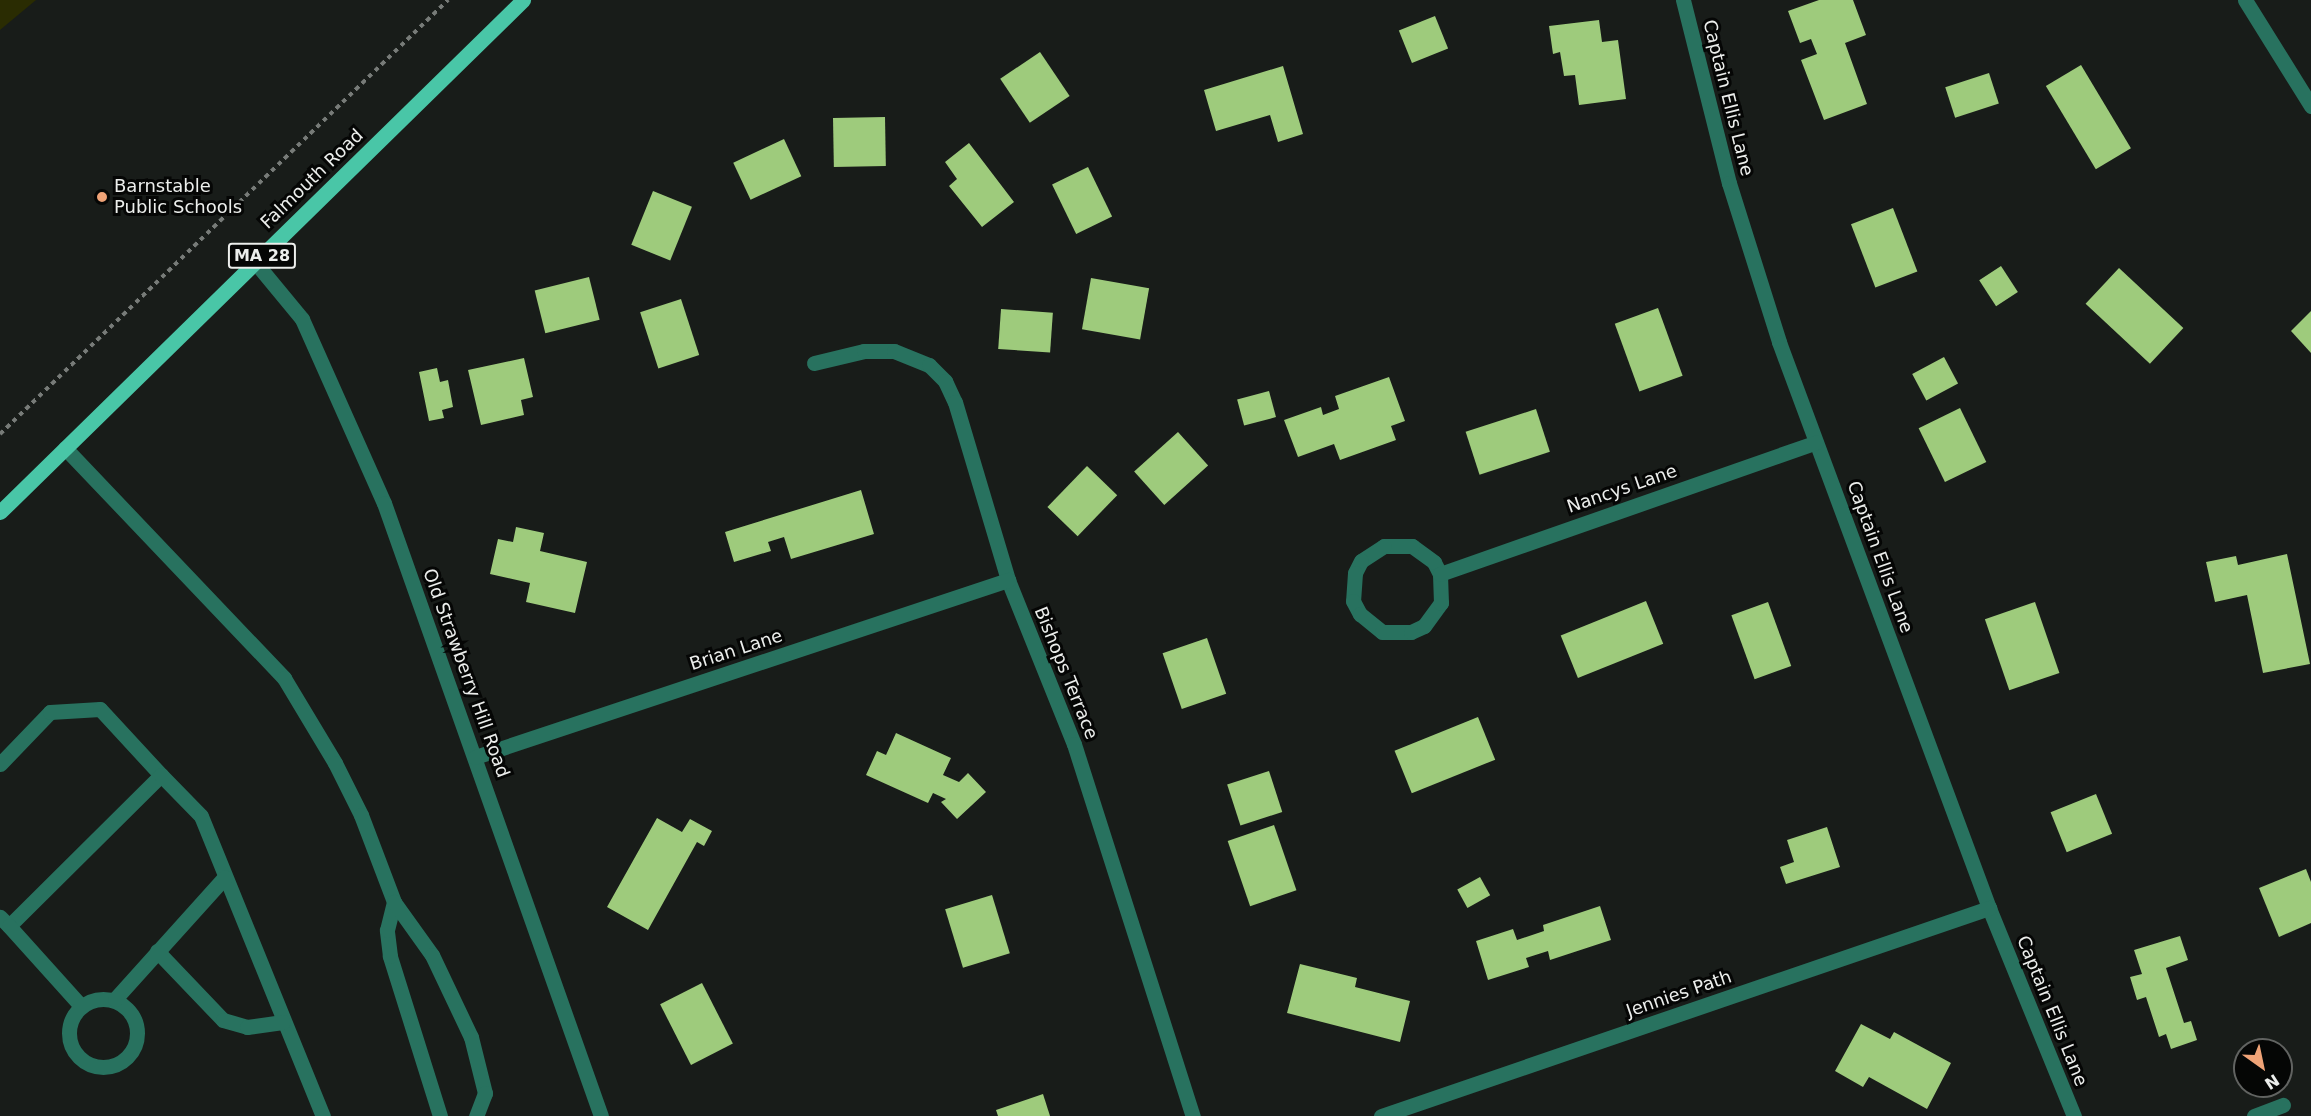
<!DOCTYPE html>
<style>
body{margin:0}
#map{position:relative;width:2311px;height:1116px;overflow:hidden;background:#181c19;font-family:"DejaVu Sans",sans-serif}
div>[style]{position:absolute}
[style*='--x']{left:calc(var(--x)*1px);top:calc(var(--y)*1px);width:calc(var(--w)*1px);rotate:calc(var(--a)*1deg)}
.green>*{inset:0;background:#2a2c02}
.building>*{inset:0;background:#9ecb7c;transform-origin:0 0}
.path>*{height:4px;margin-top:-2px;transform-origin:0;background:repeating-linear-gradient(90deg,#777b78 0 4.5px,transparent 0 9px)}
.minor>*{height:15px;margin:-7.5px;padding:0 7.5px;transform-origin:7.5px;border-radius:7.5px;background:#28725f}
.minor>.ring{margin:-7.5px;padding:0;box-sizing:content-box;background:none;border:15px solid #28725f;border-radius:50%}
.major>*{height:15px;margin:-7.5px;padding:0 7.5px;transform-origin:7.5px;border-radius:7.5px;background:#49c6a7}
.dots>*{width:16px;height:16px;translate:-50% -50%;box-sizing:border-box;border:3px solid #050605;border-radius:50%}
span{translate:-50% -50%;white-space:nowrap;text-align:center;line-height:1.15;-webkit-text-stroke:6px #050605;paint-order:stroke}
.shield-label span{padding:2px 4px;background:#050605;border:2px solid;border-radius:4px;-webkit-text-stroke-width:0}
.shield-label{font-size:16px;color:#eceeec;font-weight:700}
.street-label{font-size:18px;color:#eceeec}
.poi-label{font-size:18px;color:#eceeec}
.left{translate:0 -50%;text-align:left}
.north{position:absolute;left:2233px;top:1038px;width:60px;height:60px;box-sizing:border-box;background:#050605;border:2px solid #616361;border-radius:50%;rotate:147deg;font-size:16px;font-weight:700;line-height:24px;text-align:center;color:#eceeec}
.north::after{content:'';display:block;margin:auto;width:21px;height:27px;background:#efa377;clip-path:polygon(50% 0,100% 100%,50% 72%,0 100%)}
</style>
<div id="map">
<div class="green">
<div style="clip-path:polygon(0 0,36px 0,0 30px)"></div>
</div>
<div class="building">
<div style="clip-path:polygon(1819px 0,1853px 0,1866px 35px,1845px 43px,1867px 104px,1824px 120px,1801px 60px,1817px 54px,1811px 39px,1800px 43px,1788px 11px)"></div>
<div style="left:1435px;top:16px;width:35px;height:39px;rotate:68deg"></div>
<div style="clip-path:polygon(1599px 20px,1602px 42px,1618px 40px,1626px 99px,1579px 105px,1575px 75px,1564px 76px,1560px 52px,1553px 54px,1549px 26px)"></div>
<div style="left:1040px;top:52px;width:53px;height:48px;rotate:56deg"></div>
<div style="left:2081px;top:65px;width:97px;height:41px;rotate:59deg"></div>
<div style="clip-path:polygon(1283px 66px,1303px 134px,1278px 142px,1270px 115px,1216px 131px,1204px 90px)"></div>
<div style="left:1989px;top:73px;width:32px;height:46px;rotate:72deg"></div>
<div style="left:885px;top:117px;width:49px;height:52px;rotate:89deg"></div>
<div style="left:784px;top:139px;width:41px;height:56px;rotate:65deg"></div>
<div style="clip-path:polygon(969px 143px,1014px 202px,982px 227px,949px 186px,957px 179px,945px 162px)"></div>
<div style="left:1088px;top:167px;width:55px;height:40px;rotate:64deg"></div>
<div style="left:653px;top:191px;width:42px;height:58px;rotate:22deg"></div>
<div style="left:1893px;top:208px;width:68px;height:45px;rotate:69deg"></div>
<div style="left:2001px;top:266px;width:31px;height:26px;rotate:57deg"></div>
<div style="left:2119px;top:268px;width:88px;height:49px;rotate:43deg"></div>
<div style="left:589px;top:277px;width:44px;height:56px;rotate:76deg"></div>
<div style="left:1091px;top:278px;width:59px;height:52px;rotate:10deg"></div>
<div style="left:681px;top:299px;width:59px;height:43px;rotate:72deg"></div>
<div style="left:1658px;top:308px;width:72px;height:46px;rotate:70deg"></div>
<div style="left:1001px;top:309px;width:52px;height:40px;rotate:4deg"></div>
<div style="clip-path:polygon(2311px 311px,2311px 353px,2291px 331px)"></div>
<div style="left:1944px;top:357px;width:30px;height:36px;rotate:62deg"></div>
<div style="clip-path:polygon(524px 358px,533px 397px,521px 400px,524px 415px,481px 425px,468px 370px)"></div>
<div style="clip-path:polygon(437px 368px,440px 382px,448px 380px,453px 407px,442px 410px,444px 418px,429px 421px,419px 372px)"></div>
<div style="clip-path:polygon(1389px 377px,1405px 421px,1391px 426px,1396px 440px,1340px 460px,1334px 444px,1298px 457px,1284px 420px,1321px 407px,1323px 415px,1339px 409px,1335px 396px)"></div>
<div style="left:1269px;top:391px;width:27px;height:33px;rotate:75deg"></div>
<div style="left:1960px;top:408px;width:60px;height:46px;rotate:64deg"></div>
<div style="left:1536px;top:409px;width:45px;height:74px;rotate:72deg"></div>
<div style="left:1178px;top:432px;width:45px;height:59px;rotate:48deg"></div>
<div style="left:1087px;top:466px;width:42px;height:57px;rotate:44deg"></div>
<div style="clip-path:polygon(861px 490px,874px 534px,791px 559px,784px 537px,768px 542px,771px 551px,734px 562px,725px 532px)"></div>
<div style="clip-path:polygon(516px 527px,544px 533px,540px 551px,587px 562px,575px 613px,526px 602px,530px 583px,490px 574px,498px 539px,513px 542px)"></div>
<div style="clip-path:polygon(2287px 554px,2310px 664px,2263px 673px,2247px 595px,2215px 602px,2206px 562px,2236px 556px,2238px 565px)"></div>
<div style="left:1646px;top:601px;width:46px;height:92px;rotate:68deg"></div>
<div style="left:1768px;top:602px;width:68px;height:39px;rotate:70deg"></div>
<div style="left:2035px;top:602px;width:75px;height:53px;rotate:71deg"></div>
<div style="left:1207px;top:638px;width:59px;height:47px;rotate:71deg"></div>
<div style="left:1478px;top:717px;width:46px;height:90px;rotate:68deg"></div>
<div style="clip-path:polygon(896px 733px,951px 758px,943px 775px,959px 782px,968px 773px,986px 792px,957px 819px,941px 802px,946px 799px,933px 793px,928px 803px,866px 775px,877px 751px,886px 755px)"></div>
<div style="left:1269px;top:771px;width:43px;height:44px;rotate:72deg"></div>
<div style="left:2096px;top:794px;width:43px;height:49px;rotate:68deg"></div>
<div style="clip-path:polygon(657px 818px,682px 832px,690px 819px,712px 831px,704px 846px,697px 842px,648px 930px,607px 907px)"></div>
<div style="left:1274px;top:825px;width:69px;height:49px;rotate:71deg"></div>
<div style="clip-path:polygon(1827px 827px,1840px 867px,1786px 884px,1780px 867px,1794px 862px,1787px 840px)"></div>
<div style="clip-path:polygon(2306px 869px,2311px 882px,2311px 923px,2279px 937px,2259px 888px)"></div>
<div style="left:1480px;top:877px;width:21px;height:26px;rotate:61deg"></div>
<div style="left:992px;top:895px;width:61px;height:49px;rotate:73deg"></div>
<div style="clip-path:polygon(1600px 906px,1611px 940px,1550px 960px,1548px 951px,1526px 958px,1529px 967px,1488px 980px,1476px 941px,1513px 929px,1517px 940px,1544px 931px,1543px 925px)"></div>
<div style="clip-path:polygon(2180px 936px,2188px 960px,2166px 968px,2184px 1023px,2191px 1021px,2197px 1040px,2171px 1049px,2166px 1034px,2159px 1037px,2146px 997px,2137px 1000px,2130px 977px,2142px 974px,2134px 950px)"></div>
<div style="clip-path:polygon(1300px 964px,1357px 978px,1355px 987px,1410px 1001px,1400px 1042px,1287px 1013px)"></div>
<div style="left:702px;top:983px;width:68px;height:47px;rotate:63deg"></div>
<div style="clip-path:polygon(1861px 1024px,1890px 1039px,1894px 1032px,1951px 1063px,1927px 1109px,1869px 1077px,1863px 1087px,1835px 1071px)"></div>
<div style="clip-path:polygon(1043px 1094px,1050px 1116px,998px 1116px,996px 1110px)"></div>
</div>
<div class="path">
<div style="--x:0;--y:434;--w:624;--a:-44.09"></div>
</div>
<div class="minor">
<div style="--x:1683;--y:0;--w:189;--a:75.9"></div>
<div style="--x:1729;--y:183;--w:167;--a:72.5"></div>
<div style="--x:1779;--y:342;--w:604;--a:69.64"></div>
<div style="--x:1989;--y:908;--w:225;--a:67.8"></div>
<div style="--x:2245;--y:0;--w:125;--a:58.1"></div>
<div style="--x:255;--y:262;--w:74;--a:50.5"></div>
<div style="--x:302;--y:319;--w:201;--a:66"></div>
<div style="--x:384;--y:503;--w:650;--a:70.51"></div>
<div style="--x:814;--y:363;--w:51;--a:-13.5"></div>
<div style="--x:864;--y:351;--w:30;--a:0"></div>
<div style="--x:894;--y:351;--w:38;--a:22"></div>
<div style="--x:929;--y:365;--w:23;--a:45"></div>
<div style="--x:945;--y:381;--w:23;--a:65"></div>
<div style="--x:955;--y:402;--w:186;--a:73.4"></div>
<div style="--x:1008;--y:580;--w:177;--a:68.1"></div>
<div style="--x:1074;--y:744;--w:391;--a:72.3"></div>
<div style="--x:65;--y:448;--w:318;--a:46.4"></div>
<div style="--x:284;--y:678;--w:99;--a:59"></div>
<div style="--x:335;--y:763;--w:58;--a:63.4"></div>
<div style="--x:361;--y:815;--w:93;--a:69.2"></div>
<div style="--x:1440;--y:574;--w:13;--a:-117"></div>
<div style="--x:1434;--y:562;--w:27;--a:-144"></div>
<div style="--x:1412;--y:546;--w:28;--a:180"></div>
<div style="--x:1384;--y:546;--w:27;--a:147"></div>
<div style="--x:1361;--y:561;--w:13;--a:117"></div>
<div style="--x:1355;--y:573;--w:28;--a:94"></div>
<div style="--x:1353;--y:601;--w:15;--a:62"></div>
<div style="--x:1360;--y:614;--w:28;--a:39"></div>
<div style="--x:1382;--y:632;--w:29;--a:0"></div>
<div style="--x:1411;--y:632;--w:14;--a:-25"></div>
<div style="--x:1424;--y:626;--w:29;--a:-54"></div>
<div style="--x:1441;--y:603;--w:29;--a:-92"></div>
<div style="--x:1440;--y:574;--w:398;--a:-19.3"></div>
<div style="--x:475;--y:757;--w:562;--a:-18.37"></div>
<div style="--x:0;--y:764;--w:72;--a:-46.1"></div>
<div style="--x:50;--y:712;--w:50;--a:-3.4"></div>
<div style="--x:100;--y:709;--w:90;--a:47.3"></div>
<div style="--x:161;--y:775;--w:214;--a:135.2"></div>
<div style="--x:9;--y:926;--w:13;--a:-135"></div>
<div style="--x:161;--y:775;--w:57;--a:45.7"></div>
<div style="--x:201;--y:816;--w:324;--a:67.9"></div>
<div style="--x:9;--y:926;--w:108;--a:48"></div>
<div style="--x:157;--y:951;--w:95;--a:46.3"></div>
<div style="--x:223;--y:1020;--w:25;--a:16"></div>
<div style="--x:247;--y:1027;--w:36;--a:-8"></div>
<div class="ring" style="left:69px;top:999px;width:53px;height:53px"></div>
<div style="--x:115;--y:999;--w:164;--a:-48"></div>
<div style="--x:440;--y:1116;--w:168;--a:-107.4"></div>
<div style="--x:390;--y:956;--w:26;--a:-97"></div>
<div style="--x:387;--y:930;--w:29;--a:-76"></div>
<div style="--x:394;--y:902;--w:65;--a:54.4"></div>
<div style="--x:432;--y:955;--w:91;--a:64.6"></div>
<div style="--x:471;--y:1037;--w:58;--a:76"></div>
<div style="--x:485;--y:1093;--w:25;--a:111"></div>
<div style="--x:1381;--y:1116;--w:643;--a:-18.89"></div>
<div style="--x:2254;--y:1116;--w:31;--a:-21"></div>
</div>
<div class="major">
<div style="--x:0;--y:512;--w:732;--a:-44.39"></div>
</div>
<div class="dots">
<div style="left:102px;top:197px;background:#efa377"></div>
</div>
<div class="shield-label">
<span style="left:262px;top:256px">MA 28</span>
</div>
<div class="street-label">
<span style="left:1728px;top:98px;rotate:76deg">Captain Ellis Lane</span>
<span style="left:312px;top:179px;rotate:-44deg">Falmouth Road</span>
<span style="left:1622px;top:489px;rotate:-19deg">Nancys Lane</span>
<span style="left:1880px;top:557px;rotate:70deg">Captain Ellis Lane</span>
<span style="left:736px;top:650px;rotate:-18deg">Brian Lane</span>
<span style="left:466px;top:673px;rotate:70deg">Old Strawberry Hill Road</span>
<span style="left:1066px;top:673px;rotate:68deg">Bishops Terrace</span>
<span style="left:1679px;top:994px;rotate:-19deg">Jennies Path</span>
<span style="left:2052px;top:1011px;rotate:68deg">Captain Ellis Lane</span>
</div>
<div class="poi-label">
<span class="left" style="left:114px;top:197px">Barnstable<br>Public Schools</span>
</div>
<div class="north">N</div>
</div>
